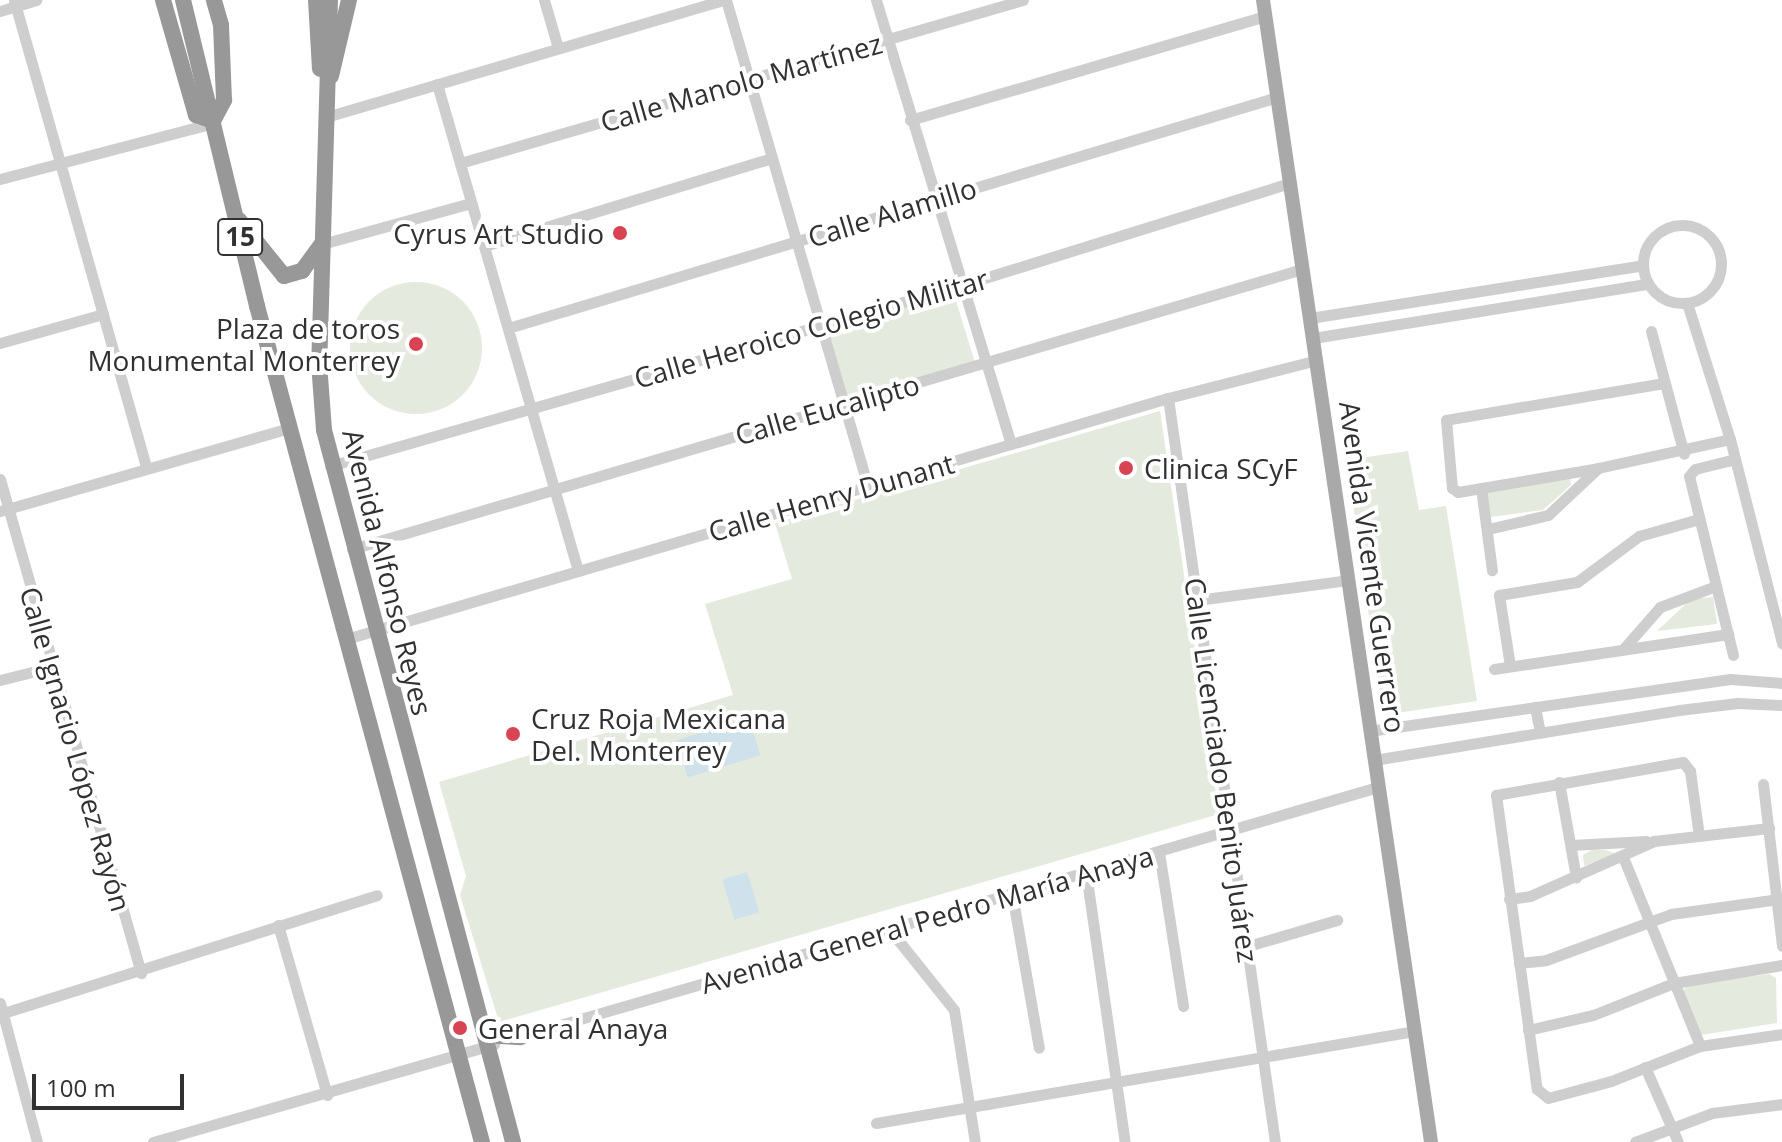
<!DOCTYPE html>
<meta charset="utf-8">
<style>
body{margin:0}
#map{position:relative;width:1782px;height:1142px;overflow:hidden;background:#fff;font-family:"Open Sans",sans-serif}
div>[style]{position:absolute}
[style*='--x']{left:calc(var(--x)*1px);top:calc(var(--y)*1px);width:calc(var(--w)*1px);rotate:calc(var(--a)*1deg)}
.green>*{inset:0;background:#e5eade;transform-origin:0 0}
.round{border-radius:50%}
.water>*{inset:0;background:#cfe1eb;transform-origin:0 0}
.minor>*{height:11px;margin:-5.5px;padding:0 5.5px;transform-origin:5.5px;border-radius:5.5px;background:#cecece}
.minor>.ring{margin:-5.5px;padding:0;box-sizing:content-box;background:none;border:11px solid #cecece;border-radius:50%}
.major>*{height:14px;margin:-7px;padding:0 7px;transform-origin:7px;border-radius:7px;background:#a9a9a9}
.highway>*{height:16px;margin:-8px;padding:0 8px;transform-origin:8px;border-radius:8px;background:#989898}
.dots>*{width:22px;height:22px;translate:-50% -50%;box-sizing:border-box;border:4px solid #fff;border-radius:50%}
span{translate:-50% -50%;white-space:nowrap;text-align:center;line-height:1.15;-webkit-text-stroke:8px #fff;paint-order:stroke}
.shield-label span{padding:2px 6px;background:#fff;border:2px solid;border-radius:6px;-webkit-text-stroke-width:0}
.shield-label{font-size:26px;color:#313131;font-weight:700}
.street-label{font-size:28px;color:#313131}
.poi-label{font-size:28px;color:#313131}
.right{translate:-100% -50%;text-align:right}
.left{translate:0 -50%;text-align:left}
.scale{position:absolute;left:32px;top:1074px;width:152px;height:36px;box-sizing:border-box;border:4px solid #313131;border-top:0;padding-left:10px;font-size:24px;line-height:28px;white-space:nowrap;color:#313131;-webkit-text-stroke:6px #fff;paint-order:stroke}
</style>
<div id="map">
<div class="green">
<div class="round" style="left:350px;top:282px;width:132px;height:132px"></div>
<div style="left:953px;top:291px;width:74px;height:134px;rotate:73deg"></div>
<div style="clip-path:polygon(1160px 411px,1219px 814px,499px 1022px,460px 895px,466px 876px,439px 782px,733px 695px,705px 604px,792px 579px,775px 523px)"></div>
<div style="clip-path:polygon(1408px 451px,1419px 510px,1446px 506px,1477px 701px,1383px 715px,1347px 460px)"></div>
<div style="clip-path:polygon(1570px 478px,1571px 485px,1543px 510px,1490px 517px,1487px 492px)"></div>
<div style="clip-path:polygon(1713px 597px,1717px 624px,1657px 631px,1691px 599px)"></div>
<div style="clip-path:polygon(1592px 850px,1606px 850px,1616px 854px,1584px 866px,1583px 855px)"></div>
<div style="clip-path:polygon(1769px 974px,1776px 978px,1777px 1023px,1701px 1035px,1682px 993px,1687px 985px)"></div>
</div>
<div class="water">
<div style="left:749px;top:718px;width:39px;height:76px;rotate:73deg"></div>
<div style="left:747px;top:872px;width:42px;height:26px;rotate:73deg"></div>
</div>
<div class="minor">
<div style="--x:14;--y:0;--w:485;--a:74.2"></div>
<div style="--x:544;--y:0;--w:50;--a:73.7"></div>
<div style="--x:726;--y:0;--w:507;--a:73.74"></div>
<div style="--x:876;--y:0;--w:464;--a:73.1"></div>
<div style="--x:0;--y:11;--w:38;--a:-17"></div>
<div style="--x:437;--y:84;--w:507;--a:73.85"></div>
<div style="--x:326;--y:117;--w:415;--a:-16.4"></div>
<div style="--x:910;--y:120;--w:370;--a:-16.3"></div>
<div style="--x:460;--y:163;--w:586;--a:-16.15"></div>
<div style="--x:0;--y:179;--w:220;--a:-14.7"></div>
<div class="ring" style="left:1643px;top:225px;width:67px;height:67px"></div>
<div style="--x:322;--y:244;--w:155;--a:-15.4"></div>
<div style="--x:484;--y:246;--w:298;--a:-17"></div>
<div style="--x:1687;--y:303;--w:143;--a:72.5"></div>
<div style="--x:1730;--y:439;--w:211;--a:75.7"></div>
<div style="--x:1310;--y:318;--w:337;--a:-9"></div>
<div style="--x:508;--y:328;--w:803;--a:-16.72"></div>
<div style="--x:1651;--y:331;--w:127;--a:75"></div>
<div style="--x:1313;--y:338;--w:339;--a:-9.2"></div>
<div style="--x:0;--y:343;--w:107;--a:-15.7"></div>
<div style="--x:1664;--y:383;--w:221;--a:170.4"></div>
<div style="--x:1446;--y:420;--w:68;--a:85"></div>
<div style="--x:1452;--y:488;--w:7;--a:34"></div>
<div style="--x:1458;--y:492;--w:142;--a:-9.7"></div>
<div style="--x:1598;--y:468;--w:135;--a:-12.4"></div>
<div style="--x:1168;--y:398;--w:752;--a:81.82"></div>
<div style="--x:330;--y:466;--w:654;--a:-15.97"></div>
<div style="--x:959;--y:286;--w:347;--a:-17.3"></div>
<div style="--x:0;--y:479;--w:514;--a:74.07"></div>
<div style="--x:1481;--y:488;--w:83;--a:82.4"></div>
<div style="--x:0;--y:511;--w:302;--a:-16"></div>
<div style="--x:1488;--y:529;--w:62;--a:-13.1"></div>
<div style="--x:1548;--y:515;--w:69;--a:-43.2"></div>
<div style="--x:352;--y:549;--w:990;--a:-16.42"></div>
<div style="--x:1197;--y:600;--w:152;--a:-7.5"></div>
<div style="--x:346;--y:639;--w:857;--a:-16.34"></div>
<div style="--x:1168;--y:398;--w:154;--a:-14.3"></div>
<div style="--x:1625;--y:647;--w:53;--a:-48.8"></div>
<div style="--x:1660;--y:607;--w:60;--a:-20.6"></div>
<div style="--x:1733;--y:655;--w:184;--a:-103.8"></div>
<div style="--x:1689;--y:476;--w:9;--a:-49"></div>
<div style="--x:1695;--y:469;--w:41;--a:-14"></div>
<div style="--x:1510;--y:666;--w:72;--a:-98.8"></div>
<div style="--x:1499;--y:595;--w:79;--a:-9.5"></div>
<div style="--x:1577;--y:582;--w:77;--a:-36.6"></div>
<div style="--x:1639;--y:536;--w:62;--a:-15.8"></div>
<div style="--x:1494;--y:669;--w:237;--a:-8.5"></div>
<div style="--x:0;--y:680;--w:54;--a:-14"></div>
<div style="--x:1535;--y:707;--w:26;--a:79"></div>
<div style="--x:1369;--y:731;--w:365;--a:-8.2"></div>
<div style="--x:1730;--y:679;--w:52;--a:4.4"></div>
<div style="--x:1374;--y:760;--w:309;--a:-9.3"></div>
<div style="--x:1679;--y:710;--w:59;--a:-6.8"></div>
<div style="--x:1738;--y:703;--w:44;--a:2.6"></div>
<div style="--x:1559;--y:782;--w:97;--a:79.9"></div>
<div style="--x:1763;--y:784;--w:163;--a:83.3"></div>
<div style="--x:1699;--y:836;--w:66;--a:-97.9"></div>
<div style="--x:1690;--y:771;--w:11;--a:-128"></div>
<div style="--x:1683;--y:762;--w:190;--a:170"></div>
<div style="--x:1496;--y:795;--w:297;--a:82.1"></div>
<div style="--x:1537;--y:1089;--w:14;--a:39"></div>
<div style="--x:1548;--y:1098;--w:65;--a:-15.1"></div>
<div style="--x:1611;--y:1081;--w:96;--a:-21.5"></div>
<div style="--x:1700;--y:1046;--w:83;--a:-8.3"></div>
<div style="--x:1571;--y:845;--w:75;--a:-3.1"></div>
<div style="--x:1159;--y:852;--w:156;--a:81.1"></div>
<div style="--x:1623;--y:857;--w:204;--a:67.8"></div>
<div style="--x:1086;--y:873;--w:272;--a:81.8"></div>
<div style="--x:1012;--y:894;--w:156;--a:80.1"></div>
<div style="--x:1509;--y:899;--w:21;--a:-8"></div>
<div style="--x:1530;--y:896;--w:136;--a:-23.9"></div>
<div style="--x:1654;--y:841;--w:116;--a:-6.4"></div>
<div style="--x:278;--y:925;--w:177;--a:73.9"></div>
<div style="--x:890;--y:930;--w:102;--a:51.3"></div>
<div style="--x:954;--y:1010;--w:134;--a:81"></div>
<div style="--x:1248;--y:946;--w:93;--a:-16.3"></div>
<div style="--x:1519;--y:963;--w:27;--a:-6"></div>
<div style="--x:1546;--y:960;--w:133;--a:-20.2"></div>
<div style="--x:1671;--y:914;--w:109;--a:-7.9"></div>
<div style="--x:0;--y:1003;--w:144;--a:75.1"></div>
<div style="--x:0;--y:1014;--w:395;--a:-17.5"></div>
<div style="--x:1528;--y:1030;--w:67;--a:-13"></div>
<div style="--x:1593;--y:1015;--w:87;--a:-21.6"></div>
<div style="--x:1674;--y:983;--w:109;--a:-9.5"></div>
<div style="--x:515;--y:1038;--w:899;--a:-16.22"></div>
<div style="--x:1645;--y:1067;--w:82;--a:66.3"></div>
<div style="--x:876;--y:1123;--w:547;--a:-9.69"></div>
<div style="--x:153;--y:1142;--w:355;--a:-16"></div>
<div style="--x:1635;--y:1142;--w:82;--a:-20.6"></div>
<div style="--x:1712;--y:1113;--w:71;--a:-7.3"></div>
</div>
<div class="major">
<div style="--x:1263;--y:0;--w:1154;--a:81.63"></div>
</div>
<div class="highway">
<div style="--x:163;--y:0;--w:120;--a:74"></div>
<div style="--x:196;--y:115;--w:18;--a:19"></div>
<div style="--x:213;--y:121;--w:24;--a:-62"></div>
<div style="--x:224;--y:100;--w:75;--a:-92.3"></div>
<div style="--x:221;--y:25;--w:26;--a:-106"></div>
<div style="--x:183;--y:0;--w:315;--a:76.4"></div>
<div style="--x:257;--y:306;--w:866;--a:74.94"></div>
<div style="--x:316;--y:0;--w:69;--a:86.7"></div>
<div style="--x:330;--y:0;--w:363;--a:91.7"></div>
<div style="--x:319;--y:363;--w:67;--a:85.7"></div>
<div style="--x:324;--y:430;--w:737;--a:75.13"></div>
<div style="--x:331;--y:76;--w:78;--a:-76.7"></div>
<div style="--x:239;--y:220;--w:72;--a:51.2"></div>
<div style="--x:284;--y:276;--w:19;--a:-16"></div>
<div style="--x:302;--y:271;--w:32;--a:-54"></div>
<div style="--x:481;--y:1021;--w:23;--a:40"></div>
<div style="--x:499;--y:1036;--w:22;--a:3"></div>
</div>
<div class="dots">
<div style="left:620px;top:233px;background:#d84453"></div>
<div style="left:416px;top:344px;background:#d84453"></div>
<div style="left:1126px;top:468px;background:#d84453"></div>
<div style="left:513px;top:734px;background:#d84453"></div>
<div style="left:460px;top:1028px;background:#d84453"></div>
</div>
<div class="shield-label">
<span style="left:240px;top:237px">15</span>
</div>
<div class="street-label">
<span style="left:741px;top:82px;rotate:-16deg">Calle Manolo Martínez</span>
<span style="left:892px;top:212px;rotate:-17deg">Calle Alamillo</span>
<span style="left:811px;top:328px;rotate:-16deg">Calle Heroico Colegio Militar</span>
<span style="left:827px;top:409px;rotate:-16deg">Calle Eucalipto</span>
<span style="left:831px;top:497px;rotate:-16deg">Calle Henry Dunant</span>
<span style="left:1373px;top:567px;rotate:82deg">Avenida Vicente Guerrero</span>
<span style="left:388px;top:572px;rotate:76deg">Avenida Alfonso Reyes</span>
<span style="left:76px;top:749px;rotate:74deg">Calle Ignacio López Rayón</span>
<span style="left:1222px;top:770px;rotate:82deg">Calle Licenciado Benito Juárez</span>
<span style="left:927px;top:919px;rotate:-16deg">Avenida General Pedro María Anaya</span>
</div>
<div class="poi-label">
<span class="right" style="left:604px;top:233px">Cyrus Art Studio</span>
<span class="right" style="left:400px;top:344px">Plaza de toros<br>Monumental Monterrey</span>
<span class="left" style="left:1144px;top:468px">Clinica SCyF</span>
<span class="left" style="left:531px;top:734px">Cruz Roja Mexicana<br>Del. Monterrey</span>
<span class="left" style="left:478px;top:1028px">General Anaya</span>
</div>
<div class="scale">100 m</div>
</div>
